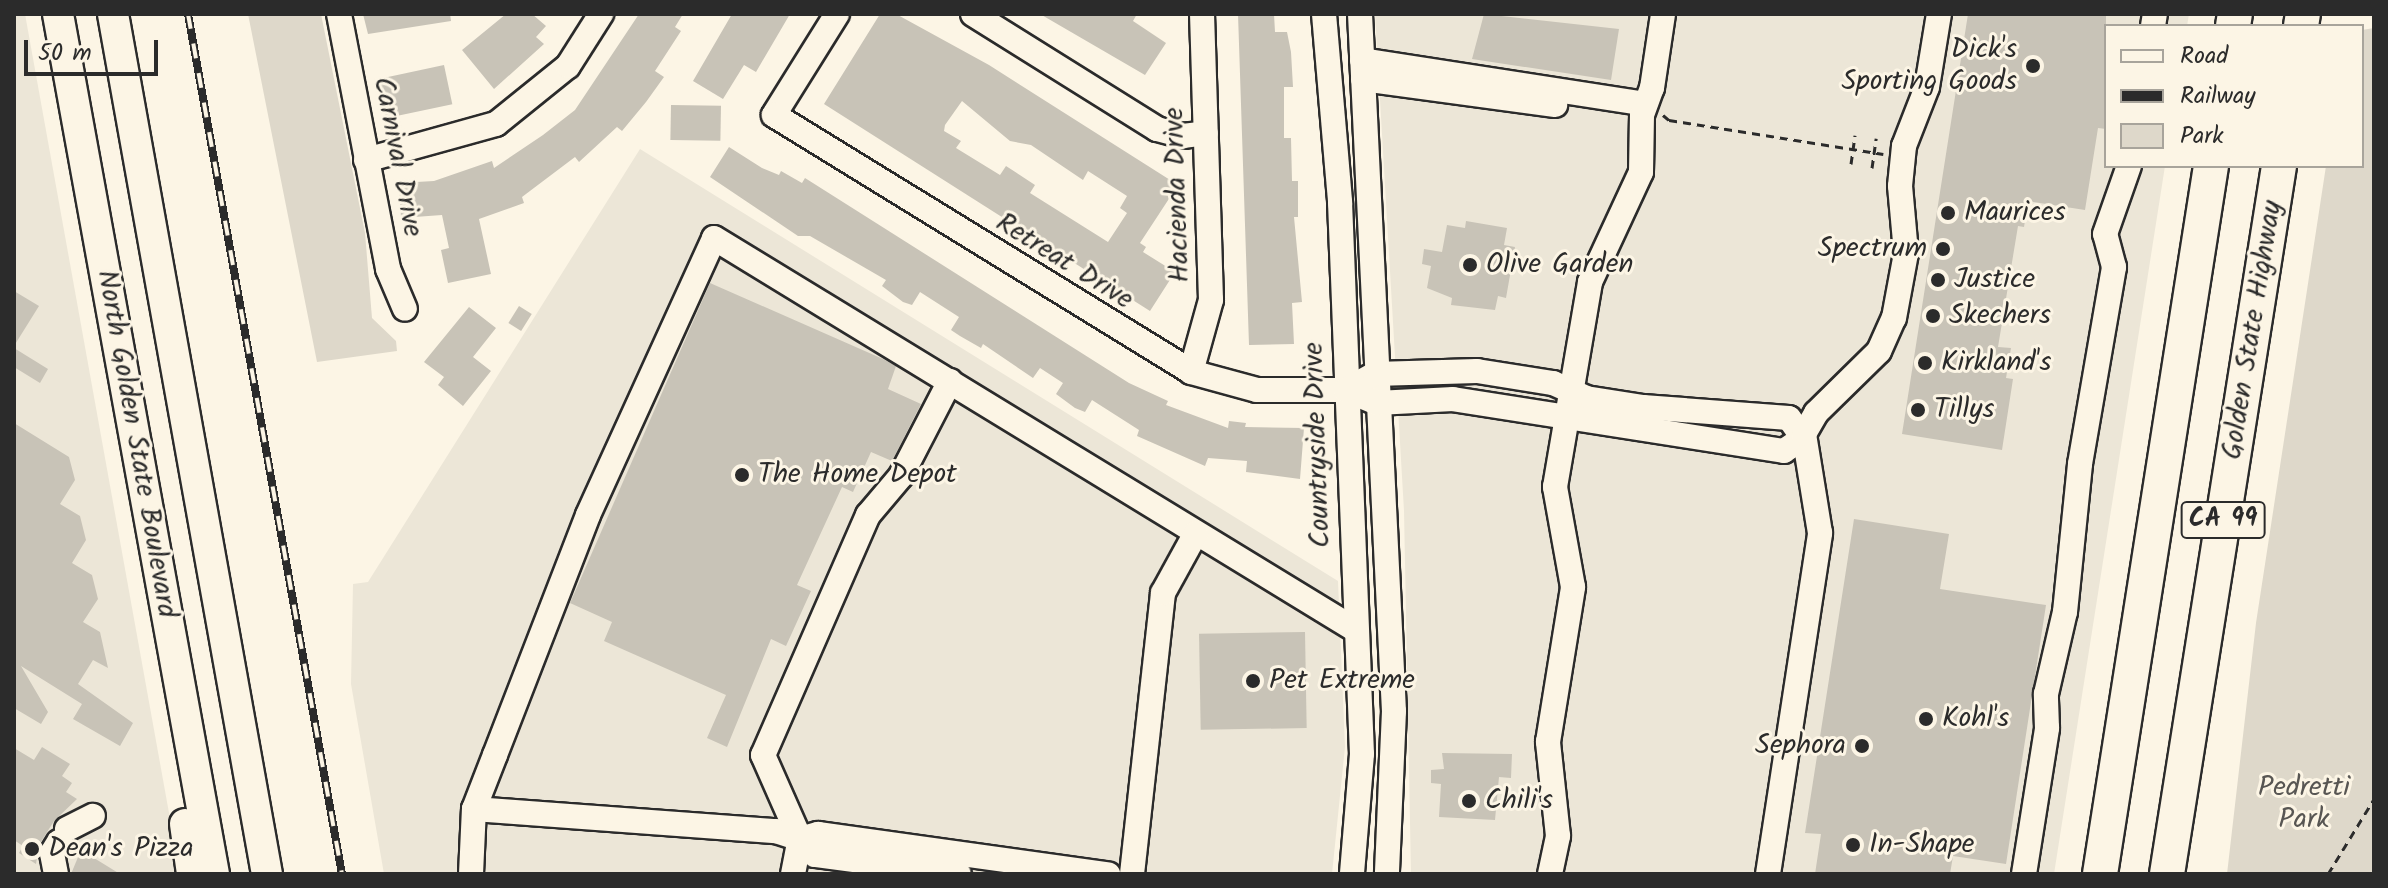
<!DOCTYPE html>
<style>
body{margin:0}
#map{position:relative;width:2388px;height:888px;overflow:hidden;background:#fcf5e5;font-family:Kalam,sans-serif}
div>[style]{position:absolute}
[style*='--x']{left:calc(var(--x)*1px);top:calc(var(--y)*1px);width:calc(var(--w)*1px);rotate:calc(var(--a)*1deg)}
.built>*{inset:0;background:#ece6d7}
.green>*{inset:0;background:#ded8ca}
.building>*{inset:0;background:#c8c3b7;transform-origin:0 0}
.path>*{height:3px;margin-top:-1.5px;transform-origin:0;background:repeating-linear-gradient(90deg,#2b2b2b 0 8px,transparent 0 14px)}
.roads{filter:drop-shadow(2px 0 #2b2b2b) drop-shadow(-2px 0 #2b2b2b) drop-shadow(0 2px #2b2b2b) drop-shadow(0 -2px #2b2b2b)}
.minor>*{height:24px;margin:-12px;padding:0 12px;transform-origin:12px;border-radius:12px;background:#fcf5e5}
.major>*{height:30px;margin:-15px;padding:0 15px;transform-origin:15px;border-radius:15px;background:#fcf5e5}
.highway>*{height:34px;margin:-17px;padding:0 17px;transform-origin:17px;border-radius:17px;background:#fcf5e5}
.rail>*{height:8px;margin-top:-4px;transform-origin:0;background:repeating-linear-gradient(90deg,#fcf5e5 0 15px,#2b2b2b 0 30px);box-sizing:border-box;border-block:2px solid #2b2b2b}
.dots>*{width:22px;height:22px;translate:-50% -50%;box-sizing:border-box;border:4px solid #fcf5e5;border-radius:50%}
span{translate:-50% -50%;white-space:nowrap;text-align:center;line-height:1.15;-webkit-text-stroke:6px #fcf5e5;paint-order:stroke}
.shield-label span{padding:2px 6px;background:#fcf5e5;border:2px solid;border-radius:6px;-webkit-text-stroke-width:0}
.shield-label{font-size:26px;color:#2b2b2b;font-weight:700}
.poi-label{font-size:28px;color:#2b2b2b}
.right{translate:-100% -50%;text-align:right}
.left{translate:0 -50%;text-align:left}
.street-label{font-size:28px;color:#2b2b2b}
.park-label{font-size:28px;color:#585653}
.frame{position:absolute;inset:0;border:16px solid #2b2b2b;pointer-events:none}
.legend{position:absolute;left:2104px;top:24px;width:260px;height:144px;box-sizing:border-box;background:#fcf5e5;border:2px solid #a8a49b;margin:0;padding:10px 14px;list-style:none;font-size:24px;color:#2b2b2b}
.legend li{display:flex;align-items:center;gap:16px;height:40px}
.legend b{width:40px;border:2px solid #a8a49b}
.scale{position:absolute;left:24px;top:40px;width:134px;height:36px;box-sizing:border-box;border:4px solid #2b2b2b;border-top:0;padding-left:10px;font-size:24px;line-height:28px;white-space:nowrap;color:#2b2b2b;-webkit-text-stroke:6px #fcf5e5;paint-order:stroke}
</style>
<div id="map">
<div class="built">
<div style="clip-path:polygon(14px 14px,25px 14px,180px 874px,14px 874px)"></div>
<div style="clip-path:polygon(1375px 14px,2189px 14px,2187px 26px,2106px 26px,2106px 166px,2165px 166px,2054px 874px,1411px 874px,1404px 511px)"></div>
<div style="clip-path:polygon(640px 149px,1338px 581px,1345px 747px,1332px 874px,384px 874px,351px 684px,353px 584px,368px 582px)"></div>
</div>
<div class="green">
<div style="clip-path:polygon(248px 14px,321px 14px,365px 233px,372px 318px,396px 341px,397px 351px,317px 362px)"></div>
<div style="clip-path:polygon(2374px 28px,2374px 874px,2227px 874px,2256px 623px,2326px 166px,2362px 166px,2362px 30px)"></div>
</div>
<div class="building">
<div style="clip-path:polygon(363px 14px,450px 14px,451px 21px,368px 34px)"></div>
<div style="clip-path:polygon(506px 14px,532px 14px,546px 26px,536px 37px,544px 44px,494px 89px,462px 50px)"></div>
<div style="clip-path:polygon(639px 14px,683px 14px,675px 27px,681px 31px,655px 71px,664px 77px,646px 102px,622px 131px,617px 127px,579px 162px,575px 157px,522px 197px,524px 203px,479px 219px,491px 274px,448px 283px,441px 250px,449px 248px,442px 215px,401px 218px,399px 183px,434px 181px,492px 161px,494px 168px,543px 135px,575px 110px)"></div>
<div style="clip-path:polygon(732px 14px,790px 14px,756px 72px,744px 65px,723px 99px,693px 81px)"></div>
<div style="clip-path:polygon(evenodd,880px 14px,896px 14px,989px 65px,1178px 185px,1140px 243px,1146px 247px,1143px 252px,1175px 272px,1150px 311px,824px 104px,880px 14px,962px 101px,1010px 141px,1031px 145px,1083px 180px,1088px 171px,1127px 196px,1120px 208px,1127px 213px,1108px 242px,1030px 193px,1035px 185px,1006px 166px,1000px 175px,956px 148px,961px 141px,944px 131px,945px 125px,962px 101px)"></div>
<div style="clip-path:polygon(1040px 14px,1137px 14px,1133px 21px,1166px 43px,1145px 75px)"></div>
<div style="clip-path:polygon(1238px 14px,1274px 14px,1275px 32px,1287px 32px,1291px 52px,1293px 87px,1284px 87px,1284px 138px,1291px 138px,1292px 181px,1298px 181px,1298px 217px,1294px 217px,1302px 302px,1292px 303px,1294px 344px,1249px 345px)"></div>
<div style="clip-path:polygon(1484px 14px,1619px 29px,1611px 80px,1472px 59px)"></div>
<div style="clip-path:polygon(1968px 14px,2106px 14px,2106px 129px,2098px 128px,2085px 210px,2028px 201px,2024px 227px,2018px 226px,1998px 347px,2011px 348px,2006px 378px,2013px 379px,2002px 450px,1902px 434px)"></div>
<div style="left:444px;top:65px;width:40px;height:68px;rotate:78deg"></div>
<div style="left:671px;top:105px;width:50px;height:35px;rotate:1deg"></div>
<div style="clip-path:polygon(729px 147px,762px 168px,779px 175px,781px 171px,802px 183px,805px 178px,1129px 383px,1168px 401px,1166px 405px,1228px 428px,1229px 421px,1246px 423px,1245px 427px,1304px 428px,1300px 479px,1246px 472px,1247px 461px,1208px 458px,1205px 466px,1137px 436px,1139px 430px,1092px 400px,1085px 412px,1075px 408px,1056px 394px,1063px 383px,1040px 368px,1033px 378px,983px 344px,981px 348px,960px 336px,951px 330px,959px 317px,920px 292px,912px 305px,903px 302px,882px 286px,886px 280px,810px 236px,798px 236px,710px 177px)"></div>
<div style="clip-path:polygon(1466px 221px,1507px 228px,1504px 245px,1515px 247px,1506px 298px,1498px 296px,1495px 310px,1451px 305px,1452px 298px,1427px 288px,1431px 266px,1422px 264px,1424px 249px,1442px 252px,1447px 225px,1465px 228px)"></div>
<div style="clip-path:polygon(710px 283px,883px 359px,896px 366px,888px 389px,921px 404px,892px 461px,871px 452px,853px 492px,842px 487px,797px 585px,811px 591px,786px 646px,771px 639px,727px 747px,707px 738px,726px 695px,604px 641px,612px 622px,570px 603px)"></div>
<div style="clip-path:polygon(14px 291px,39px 306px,14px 346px)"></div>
<div style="left:519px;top:306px;width:15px;height:20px;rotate:32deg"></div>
<div style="clip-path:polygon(469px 307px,496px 328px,473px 357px,491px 371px,463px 406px,438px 385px,444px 377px,424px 362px)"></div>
<div style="clip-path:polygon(14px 348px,48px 369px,40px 383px,14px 367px)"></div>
<div style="clip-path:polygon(14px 423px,69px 457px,75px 480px,60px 504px,80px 516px,86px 540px,72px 563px,92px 575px,98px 599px,83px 622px,100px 632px,108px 668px,93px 660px,78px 684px,133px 723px,120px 746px,73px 719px,82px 704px,21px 666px,48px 712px,41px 724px,14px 708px)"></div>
<div style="clip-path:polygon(1854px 519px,1949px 534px,1940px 589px,2046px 605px,2006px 864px,1953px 856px,1950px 874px,1815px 874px,1821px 834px,1805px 833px)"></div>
<div style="left:1305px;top:632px;width:96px;height:106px;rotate:89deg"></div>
<div style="clip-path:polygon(42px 747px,70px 764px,62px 776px,72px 783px,66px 792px,77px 799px,54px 821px,39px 845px,36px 864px,19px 853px,23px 846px,14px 840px,14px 748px,34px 760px)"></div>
<div style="clip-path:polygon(1442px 753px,1512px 754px,1511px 778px,1499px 777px,1495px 820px,1439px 817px,1441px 784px,1431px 783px,1431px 770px,1444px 769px)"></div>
<div style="clip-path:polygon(81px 850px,120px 874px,71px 874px)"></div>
</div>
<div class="path">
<div style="--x:1663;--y:115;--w:8;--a:40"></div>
<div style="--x:1669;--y:120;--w:217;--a:9"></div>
<div style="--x:1851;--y:164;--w:29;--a:-82"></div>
<div style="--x:1872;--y:168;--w:30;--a:-82"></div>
<div style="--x:2328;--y:874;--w:88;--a:-58.5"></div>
</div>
<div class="roads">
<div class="minor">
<div style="--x:339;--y:14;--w:260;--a:79.1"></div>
<div style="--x:388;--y:269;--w:43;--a:67"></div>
<div style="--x:837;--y:14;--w:119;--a:122"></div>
<div style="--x:774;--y:115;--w:490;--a:31.6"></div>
<div style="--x:1191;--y:372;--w:68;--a:15.3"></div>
<div style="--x:1257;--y:390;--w:89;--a:0"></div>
<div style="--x:973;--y:14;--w:217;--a:32"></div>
<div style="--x:1157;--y:129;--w:27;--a:15"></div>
<div style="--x:1183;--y:136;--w:23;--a:-7"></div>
<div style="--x:1324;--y:14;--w:189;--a:85.1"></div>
<div style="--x:1340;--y:202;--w:552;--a:87.72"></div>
<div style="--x:1362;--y:754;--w:120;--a:94.8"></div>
<div style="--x:1360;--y:14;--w:698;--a:87.21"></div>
<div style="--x:1394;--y:711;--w:163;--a:92.5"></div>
<div style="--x:2153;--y:26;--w:12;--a:-81"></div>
<div style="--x:1362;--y:60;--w:286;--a:8.8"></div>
<div style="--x:1363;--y:79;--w:194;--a:7.7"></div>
<div style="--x:366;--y:160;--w:135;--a:-15.5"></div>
<div style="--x:496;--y:124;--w:92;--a:-38.9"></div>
<div style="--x:568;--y:66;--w:62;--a:-57.6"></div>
<div style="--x:1477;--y:371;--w:77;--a:9"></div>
<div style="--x:1553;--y:383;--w:36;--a:24"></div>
<div style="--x:1586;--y:398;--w:58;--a:9"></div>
<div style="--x:1643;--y:407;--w:146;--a:4.3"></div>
<div style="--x:1789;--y:418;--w:24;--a:55"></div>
<div style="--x:1803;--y:438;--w:23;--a:146"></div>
<div style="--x:1784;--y:451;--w:335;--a:-171.1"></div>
<div style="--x:1453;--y:399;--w:76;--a:177"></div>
<div style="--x:1377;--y:403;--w:34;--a:-157"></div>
<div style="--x:1346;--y:390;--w:33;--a:-29"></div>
<div style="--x:1375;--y:374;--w:102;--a:-1.7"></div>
<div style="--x:1191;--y:372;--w:75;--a:-74.5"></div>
<div style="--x:1211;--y:300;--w:286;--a:-91.8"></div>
<div style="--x:950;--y:381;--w:107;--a:117.3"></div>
<div style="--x:901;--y:476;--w:51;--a:130.2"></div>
<div style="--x:868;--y:515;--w:262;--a:113.6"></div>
<div style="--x:763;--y:755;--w:92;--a:66.2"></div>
<div style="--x:800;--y:839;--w:22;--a:47"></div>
<div style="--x:815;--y:855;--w:145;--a:7.5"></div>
<div style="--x:474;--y:809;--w:303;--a:4.2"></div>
<div style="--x:776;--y:831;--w:25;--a:18"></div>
<div style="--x:800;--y:839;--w:19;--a:-16"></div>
<div style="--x:818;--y:834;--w:293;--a:7.9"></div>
<div style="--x:67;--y:829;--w:29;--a:-27"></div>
<div style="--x:56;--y:874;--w:21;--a:-101"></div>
<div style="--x:52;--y:853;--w:13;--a:-58"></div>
<div style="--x:471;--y:874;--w:65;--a:-87.4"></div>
<div style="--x:474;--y:809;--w:58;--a:-68.7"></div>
<div style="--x:495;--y:755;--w:257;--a:-68.8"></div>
<div style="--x:588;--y:515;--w:304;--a:-65.5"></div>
<div style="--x:714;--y:238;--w:752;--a:31.41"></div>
<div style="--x:793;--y:874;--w:36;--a:-79"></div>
<div style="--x:1132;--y:874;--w:283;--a:-83.7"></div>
<div style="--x:1163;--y:593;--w:68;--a:-61.2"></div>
<div style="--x:1550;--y:874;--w:39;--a:-78"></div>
<div style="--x:1558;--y:836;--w:95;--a:-96.1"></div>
<div style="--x:1548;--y:742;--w:157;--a:-80.8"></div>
<div style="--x:1573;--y:587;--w:102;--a:-100.2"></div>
<div style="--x:1555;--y:487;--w:208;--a:-80.3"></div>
<div style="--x:1590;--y:282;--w:121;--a:-65.1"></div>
<div style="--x:1641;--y:172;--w:57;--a:-89"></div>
<div style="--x:1642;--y:115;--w:29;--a:-70"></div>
<div style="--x:1652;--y:88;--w:75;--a:-81.5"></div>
<div style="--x:1768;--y:874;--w:345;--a:-81.3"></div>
<div style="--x:1820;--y:533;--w:100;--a:-99.2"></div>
<div style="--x:1804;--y:434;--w:24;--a:-60"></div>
<div style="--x:1816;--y:413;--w:88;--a:-44.5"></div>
<div style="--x:1879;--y:351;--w:36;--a:-66"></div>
<div style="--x:1894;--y:318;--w:66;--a:-79.5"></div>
<div style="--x:1906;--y:253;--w:67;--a:-95.1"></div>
<div style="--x:1900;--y:186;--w:40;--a:-84.3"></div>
<div style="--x:1904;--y:146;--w:63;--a:-68.7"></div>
<div style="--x:1927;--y:87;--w:74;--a:-80.7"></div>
<div style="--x:2024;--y:874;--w:148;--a:-81"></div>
<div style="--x:2047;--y:728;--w:34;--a:-92"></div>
<div style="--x:2046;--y:694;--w:84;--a:-77"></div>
<div style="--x:2065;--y:612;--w:149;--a:-84.2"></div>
<div style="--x:2080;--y:464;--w:200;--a:-80.2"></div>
<div style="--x:2114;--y:267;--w:34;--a:-105"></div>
<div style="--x:2105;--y:234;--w:72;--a:-70.6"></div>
</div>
<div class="major">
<div style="--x:58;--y:14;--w:874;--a:79.72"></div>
<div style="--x:113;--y:14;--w:874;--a:79.85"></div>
<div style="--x:185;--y:824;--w:50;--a:82"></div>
</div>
<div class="highway">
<div style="--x:2233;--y:26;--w:12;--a:-81"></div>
<div style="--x:2301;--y:26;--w:12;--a:-81"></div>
<div style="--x:2100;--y:874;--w:717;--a:-81.09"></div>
<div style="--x:2167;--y:874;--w:717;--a:-81.01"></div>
</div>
</div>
<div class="rail">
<div style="--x:188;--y:14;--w:874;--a:79.85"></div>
</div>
<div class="dots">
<div style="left:2033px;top:66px;background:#2b2b2b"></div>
<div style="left:1948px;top:213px;background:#2b2b2b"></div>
<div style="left:1943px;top:249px;background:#2b2b2b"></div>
<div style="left:1470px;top:265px;background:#2b2b2b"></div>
<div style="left:1938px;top:280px;background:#2b2b2b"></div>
<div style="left:1933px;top:316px;background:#2b2b2b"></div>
<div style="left:1925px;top:363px;background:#2b2b2b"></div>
<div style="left:1918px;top:410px;background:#2b2b2b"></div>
<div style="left:742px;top:475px;background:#2b2b2b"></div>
<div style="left:1253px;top:681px;background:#2b2b2b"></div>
<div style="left:1926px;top:719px;background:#2b2b2b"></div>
<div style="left:1862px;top:746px;background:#2b2b2b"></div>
<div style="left:1469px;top:801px;background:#2b2b2b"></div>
<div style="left:1853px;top:845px;background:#2b2b2b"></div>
<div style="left:32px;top:849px;background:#2b2b2b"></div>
</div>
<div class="shield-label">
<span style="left:2223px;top:520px">CA 99</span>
</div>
<div class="poi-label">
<span class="right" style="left:2017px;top:66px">Dick's<br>Sporting Goods</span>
<span class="left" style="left:1964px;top:213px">Maurices</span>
<span class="right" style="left:1927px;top:249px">Spectrum</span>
<span class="left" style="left:1486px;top:265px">Olive Garden</span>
<span class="left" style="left:1954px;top:280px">Justice</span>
<span class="left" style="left:1949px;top:316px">Skechers</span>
<span class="left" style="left:1941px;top:363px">Kirkland's</span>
<span class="left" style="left:1934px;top:410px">Tillys</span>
<span class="left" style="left:758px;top:475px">The Home Depot</span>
<span class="left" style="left:1269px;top:681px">Pet Extreme</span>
<span class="left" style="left:1942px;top:719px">Kohl's</span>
<span class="right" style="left:1846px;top:746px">Sephora</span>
<span class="left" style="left:1485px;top:801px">Chili's</span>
<span class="left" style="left:1869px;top:845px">In-Shape</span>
<span class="left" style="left:48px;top:849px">Dean's Pizza</span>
</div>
<div class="street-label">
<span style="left:397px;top:157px;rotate:79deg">Carnival Drive</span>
<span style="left:1178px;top:195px;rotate:-92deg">Hacienda Drive</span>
<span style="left:1064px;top:262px;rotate:32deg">Retreat Drive</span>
<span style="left:2253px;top:330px;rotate:-81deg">Golden State Highway</span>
<span style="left:136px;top:444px;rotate:80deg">North Golden State Boulevard</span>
<span style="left:1318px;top:445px;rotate:-92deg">Countryside Drive</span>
</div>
<div class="park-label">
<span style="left:2304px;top:804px">Pedretti<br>Park</span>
</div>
<div class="frame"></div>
<ul class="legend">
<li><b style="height:10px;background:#fcf5e5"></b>Road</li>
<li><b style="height:10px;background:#2b2b2b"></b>Railway</li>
<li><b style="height:22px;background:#ded8ca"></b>Park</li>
</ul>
<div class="scale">50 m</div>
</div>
